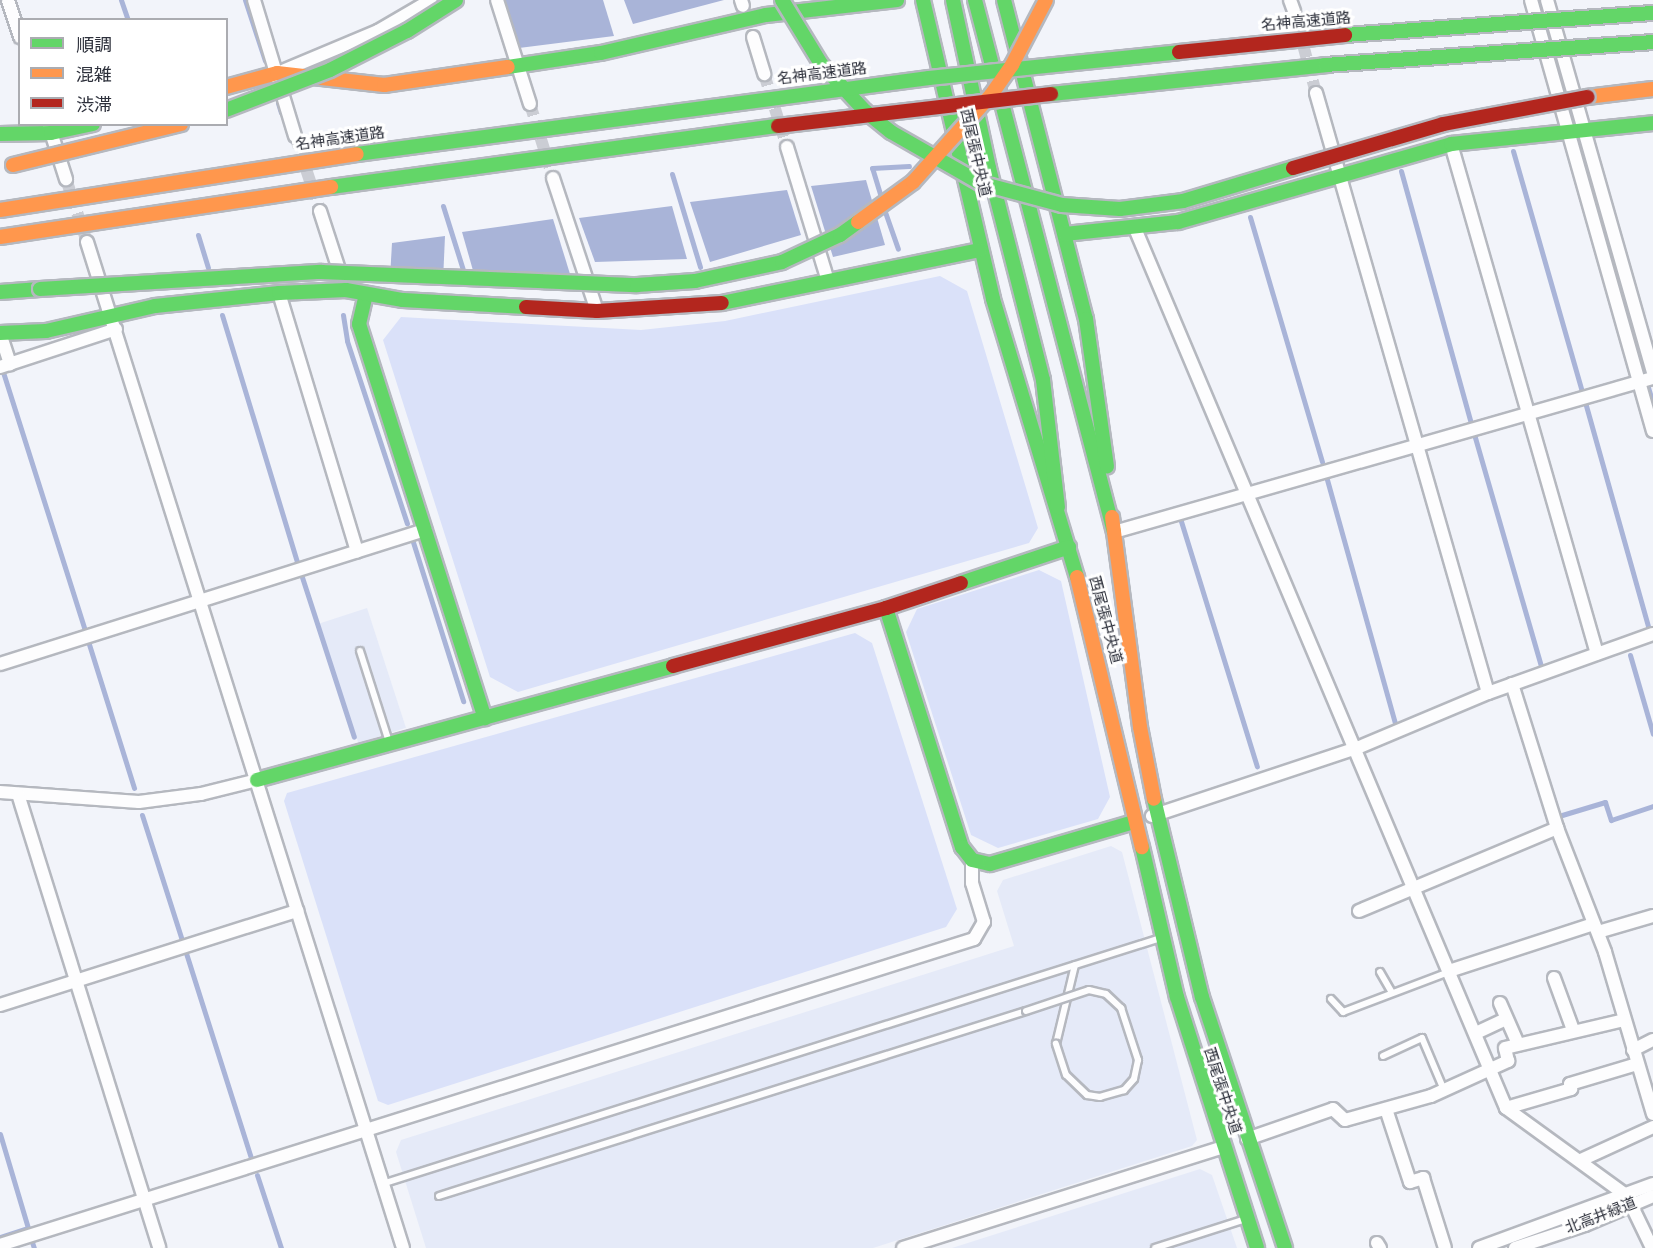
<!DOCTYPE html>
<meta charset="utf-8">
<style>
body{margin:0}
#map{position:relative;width:1653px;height:1248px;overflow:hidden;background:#f2f4fa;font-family:"Roboto Serif","Noto Sans JP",serif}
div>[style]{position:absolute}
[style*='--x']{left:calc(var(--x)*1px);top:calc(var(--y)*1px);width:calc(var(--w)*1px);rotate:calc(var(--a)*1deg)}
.built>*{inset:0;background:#e5eaf8;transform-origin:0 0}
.green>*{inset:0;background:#dae1f9}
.water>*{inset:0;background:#a9b4d8}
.stream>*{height:5px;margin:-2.5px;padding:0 2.5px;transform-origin:2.5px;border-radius:2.5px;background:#a9b4d8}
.street-tunnel>*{height:12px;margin-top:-6px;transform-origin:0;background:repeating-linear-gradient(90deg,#cbcdd4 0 12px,transparent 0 18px)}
.roads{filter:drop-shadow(2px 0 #b5b8bf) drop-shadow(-2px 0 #b5b8bf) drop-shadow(0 2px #b5b8bf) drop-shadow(0 -2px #b5b8bf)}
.lane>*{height:6px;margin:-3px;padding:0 3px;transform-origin:3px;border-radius:3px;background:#fdfdfe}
.street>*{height:12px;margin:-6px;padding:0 6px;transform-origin:6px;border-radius:6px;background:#fdfdfe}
.fast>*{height:14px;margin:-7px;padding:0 7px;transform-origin:7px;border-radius:7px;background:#63d668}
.slow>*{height:14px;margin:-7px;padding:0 7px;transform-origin:7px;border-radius:7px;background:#ff974d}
.jam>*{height:14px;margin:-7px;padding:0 7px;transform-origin:7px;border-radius:7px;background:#b3261e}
.bridges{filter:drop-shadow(2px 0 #b5b8bf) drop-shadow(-2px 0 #b5b8bf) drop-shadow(0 2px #b5b8bf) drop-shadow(0 -2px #b5b8bf)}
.lane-bridge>*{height:6px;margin:-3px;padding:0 3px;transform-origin:3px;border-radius:3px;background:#fdfdfe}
.fast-bridge>*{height:14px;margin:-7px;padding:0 7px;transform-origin:7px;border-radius:7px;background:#63d668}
.slow-bridge>*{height:14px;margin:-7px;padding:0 7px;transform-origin:7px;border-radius:7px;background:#ff974d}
.jam-bridge>*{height:14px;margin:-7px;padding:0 7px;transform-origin:7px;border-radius:7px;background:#b3261e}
span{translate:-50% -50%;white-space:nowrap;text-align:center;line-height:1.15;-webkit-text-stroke:6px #fff;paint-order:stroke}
.street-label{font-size:15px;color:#2d303b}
.legend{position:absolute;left:18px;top:18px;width:210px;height:108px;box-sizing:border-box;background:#fff;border:2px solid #abacb1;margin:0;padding:8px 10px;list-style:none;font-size:18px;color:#2d303b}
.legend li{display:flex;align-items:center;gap:12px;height:30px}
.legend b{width:30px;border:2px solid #abacb1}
</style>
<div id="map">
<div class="built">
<div style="left:367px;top:608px;width:126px;height:50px;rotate:72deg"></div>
<div style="clip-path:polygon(1111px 846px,1122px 852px,1197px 1140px,1192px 1146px,873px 1248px,426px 1248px,396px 1152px,401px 1140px,1014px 946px,997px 891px,1003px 880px)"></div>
<div style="clip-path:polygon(1200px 1169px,1212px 1175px,1237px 1248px,952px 1248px)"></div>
</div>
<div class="green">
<div style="clip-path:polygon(940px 276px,967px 291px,1038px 528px,1029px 543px,518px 692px,490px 677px,383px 340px,401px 317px,641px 330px,725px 321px)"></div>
<div style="clip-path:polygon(1039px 570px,1061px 581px,1110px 797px,1098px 819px,998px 848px,971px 835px,906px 632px,917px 609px)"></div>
<div style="clip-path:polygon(855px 633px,872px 643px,957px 909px,946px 927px,388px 1105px,378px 1101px,284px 801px,287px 793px)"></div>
</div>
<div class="water">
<div style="clip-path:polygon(504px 0,603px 0,614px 36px,519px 48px)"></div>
<div style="clip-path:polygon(624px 0,724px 0,633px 24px)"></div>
<div style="clip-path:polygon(866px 180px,885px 245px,833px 257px,811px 186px)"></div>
<div style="clip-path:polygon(787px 190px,801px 235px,710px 262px,690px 202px)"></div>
<div style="clip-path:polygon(672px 206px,687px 259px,595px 262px,579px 218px)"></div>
<div style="clip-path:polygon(553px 219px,570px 274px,478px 288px,462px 232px)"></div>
<div style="clip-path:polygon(445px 236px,443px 281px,390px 278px,392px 243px)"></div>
</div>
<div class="stream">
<div style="--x:121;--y:0;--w:21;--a:71"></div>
<div style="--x:245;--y:0;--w:64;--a:71.8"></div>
<div style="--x:1557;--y:67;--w:29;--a:74"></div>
<div style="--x:278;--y:103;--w:10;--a:73"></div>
<div style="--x:1579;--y:145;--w:237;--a:74.1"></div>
<div style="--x:1513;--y:151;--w:250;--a:74"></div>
<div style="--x:1401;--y:171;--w:262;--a:74.5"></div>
<div style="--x:672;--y:174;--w:97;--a:73.2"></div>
<div style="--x:881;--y:197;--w:30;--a:-107"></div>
<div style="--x:872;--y:168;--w:37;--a:-3"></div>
<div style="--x:443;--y:206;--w:67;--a:72.6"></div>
<div style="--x:884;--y:209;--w:42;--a:70.7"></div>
<div style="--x:1250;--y:217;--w:255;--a:73.6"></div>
<div style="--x:198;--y:235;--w:34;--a:73"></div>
<div style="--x:222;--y:315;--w:261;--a:73.1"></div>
<div style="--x:343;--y:315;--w:26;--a:81"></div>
<div style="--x:347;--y:341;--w:192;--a:71.8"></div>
<div style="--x:3;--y:372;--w:272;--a:72.4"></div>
<div style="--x:1647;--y:384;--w:21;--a:73"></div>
<div style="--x:1585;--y:402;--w:236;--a:74.3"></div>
<div style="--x:1474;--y:434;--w:241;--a:73.9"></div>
<div style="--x:1326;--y:476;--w:256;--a:74.4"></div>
<div style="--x:1180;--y:518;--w:260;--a:72.8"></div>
<div style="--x:413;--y:542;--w:167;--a:72.5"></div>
<div style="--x:301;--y:574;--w:171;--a:72"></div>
<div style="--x:88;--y:641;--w:154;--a:72.6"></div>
<div style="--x:1630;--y:655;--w:82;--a:73.8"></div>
<div style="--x:142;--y:815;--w:131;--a:72.3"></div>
<div style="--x:1562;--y:815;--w:45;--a:-16.8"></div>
<div style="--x:1605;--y:802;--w:19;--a:72"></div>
<div style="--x:1611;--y:820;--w:44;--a:-18.4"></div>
<div style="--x:186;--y:953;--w:215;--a:72.4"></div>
<div style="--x:0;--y:1134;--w:98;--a:73.4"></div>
<div style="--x:28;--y:1228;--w:29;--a:162"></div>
<div style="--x:257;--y:1175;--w:77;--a:71.8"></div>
<div style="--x:32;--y:1242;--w:6;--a:72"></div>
</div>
<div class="street-tunnel">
<div style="--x:1294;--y:11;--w:85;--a:75"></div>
<div style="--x:764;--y:74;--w:77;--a:72.5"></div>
<div style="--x:530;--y:104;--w:77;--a:72.7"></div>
<div style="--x:295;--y:136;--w:79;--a:71.6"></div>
<div style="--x:66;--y:179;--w:66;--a:71.6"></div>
</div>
<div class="roads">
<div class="lane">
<div style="--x:360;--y:651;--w:96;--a:72.3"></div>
<div style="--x:1380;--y:972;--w:24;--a:60"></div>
<div style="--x:1331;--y:999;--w:18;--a:47"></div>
<div style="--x:1343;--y:1012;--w:113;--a:-20.7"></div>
<div style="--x:1056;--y:1044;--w:81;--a:-76.5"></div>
<div style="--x:1383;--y:1056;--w:43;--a:-24.8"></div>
<div style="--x:1422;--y:1038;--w:56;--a:67.1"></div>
<div style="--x:382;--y:1184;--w:817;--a:-17.53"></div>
<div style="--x:439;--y:1196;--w:615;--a:-17.49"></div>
<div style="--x:1155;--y:1248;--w:96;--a:-17.7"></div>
</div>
<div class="street">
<div style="--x:8;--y:0;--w:39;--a:72"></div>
<div style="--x:254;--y:0;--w:142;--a:73.2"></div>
<div style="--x:497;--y:0;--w:109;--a:72.4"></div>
<div style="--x:741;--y:0;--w:6;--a:72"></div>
<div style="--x:1290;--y:0;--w:12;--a:70"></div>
<div style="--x:1531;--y:0;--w:448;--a:74.2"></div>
<div style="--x:1547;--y:0;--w:386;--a:74.1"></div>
<div style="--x:753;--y:37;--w:39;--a:73"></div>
<div style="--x:280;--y:72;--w:106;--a:-22.7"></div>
<div style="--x:378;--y:31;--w:61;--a:-30.3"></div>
<div style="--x:1316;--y:93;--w:624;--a:74"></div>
<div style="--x:49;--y:126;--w:56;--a:72.2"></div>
<div style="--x:1451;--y:144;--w:530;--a:74.02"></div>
<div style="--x:787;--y:147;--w:140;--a:73"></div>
<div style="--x:553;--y:178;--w:140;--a:71.7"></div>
<div style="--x:320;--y:211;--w:68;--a:72.1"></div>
<div style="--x:1134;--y:226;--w:957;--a:67.13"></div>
<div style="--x:1506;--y:1108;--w:150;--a:36"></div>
<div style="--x:1627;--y:1196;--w:58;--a:64.3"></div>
<div style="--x:87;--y:242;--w:1054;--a:72.56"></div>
<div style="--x:279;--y:293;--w:270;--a:73.2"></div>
<div style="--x:0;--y:333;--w:33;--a:72"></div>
<div style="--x:0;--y:367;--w:122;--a:-18.1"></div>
<div style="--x:1114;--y:532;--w:561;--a:-15.95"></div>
<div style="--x:0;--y:664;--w:446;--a:-17.5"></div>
<div style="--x:1512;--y:684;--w:151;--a:72.6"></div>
<div style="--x:1557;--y:828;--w:133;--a:68.8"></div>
<div style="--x:1605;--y:952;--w:169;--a:73.5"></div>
<div style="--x:0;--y:792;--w:139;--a:4.1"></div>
<div style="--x:139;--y:802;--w:63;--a:-7.4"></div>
<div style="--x:201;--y:794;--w:58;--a:-14"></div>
<div style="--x:18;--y:794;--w:475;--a:72.7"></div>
<div style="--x:1152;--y:816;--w:216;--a:-18.4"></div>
<div style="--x:1357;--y:748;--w:142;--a:-22.8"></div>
<div style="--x:1488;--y:693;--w:175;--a:-19.7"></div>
<div style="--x:1359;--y:911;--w:215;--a:-22.7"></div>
<div style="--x:1598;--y:932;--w:57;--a:-16.2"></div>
<div style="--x:1449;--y:971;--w:152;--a:-18"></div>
<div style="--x:1554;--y:978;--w:55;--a:69.9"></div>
<div style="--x:1500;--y:1003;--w:45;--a:66.3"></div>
<div style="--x:0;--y:1005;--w:312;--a:-17.6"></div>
<div style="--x:1476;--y:1033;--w:33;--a:-25"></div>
<div style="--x:1633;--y:1050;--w:22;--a:-27"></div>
<div style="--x:1506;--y:1108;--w:68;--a:-16.3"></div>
<div style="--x:1571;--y:1089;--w:5;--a:-101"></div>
<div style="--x:1570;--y:1084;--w:70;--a:-16.6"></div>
<div style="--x:1386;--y:1109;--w:77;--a:71.8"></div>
<div style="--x:1410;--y:1182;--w:14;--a:-17"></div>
<div style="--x:1423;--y:1178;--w:73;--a:72.6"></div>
<div style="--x:1247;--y:1139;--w:91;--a:-19.2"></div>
<div style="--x:1333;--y:1109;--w:16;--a:43"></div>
<div style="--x:1345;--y:1120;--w:89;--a:-15.6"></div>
<div style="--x:1431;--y:1096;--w:85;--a:-24.4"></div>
<div style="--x:1508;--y:1061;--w:13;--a:-103"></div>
<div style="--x:1505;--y:1048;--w:122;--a:-13.2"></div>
<div style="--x:1581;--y:1160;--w:79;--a:-24.6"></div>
<div style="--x:1377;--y:1243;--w:6;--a:59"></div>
<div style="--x:0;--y:1245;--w:1021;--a:-17.44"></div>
<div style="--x:974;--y:939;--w:20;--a:-60"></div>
<div style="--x:984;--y:922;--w:41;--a:-107.1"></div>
<div style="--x:972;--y:883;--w:23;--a:-90"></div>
<div style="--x:903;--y:1248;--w:336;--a:-17.5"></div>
<div style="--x:1479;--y:1248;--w:185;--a:-20.2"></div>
<div style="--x:1515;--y:1248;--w:74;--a:-18.2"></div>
<div style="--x:1585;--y:1225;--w:74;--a:-23.1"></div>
</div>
<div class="fast">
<div style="--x:923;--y:0;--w:307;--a:76.8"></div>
<div style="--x:993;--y:299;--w:290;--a:73.2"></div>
<div style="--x:953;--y:0;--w:172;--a:77.9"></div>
<div style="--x:989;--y:168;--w:219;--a:75.7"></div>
<div style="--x:1043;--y:380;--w:128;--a:83.3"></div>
<div style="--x:975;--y:0;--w:550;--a:75.36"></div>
<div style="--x:1004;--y:0;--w:329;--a:75.6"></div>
<div style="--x:1086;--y:319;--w:149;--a:81.9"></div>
<div style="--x:508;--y:67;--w:94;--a:-8.6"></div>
<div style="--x:601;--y:53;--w:169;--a:-13"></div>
<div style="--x:766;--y:15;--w:132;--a:-6.5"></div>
<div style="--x:0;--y:134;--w:51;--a:-1.1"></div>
<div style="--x:51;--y:133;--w:43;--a:-12.1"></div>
<div style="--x:1065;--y:234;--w:114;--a:-6.1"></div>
<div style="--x:1178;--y:222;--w:284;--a:-15.9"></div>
<div style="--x:1451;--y:144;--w:203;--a:-5.9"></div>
<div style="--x:0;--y:292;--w:40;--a:-4.3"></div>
<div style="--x:366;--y:294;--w:31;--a:103"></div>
<div style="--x:359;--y:324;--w:414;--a:72.3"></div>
<div style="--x:722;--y:303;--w:263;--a:-11.6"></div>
<div style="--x:0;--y:333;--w:46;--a:-2.5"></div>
<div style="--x:46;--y:331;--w:112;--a:-12.9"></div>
<div style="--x:155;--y:306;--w:125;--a:-6"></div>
<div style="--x:279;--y:293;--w:67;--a:-2.6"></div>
<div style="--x:346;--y:290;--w:58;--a:10"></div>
<div style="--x:403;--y:300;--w:123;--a:3.3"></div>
<div style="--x:961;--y:583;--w:114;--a:-18.4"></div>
<div style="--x:886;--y:608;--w:251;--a:72.4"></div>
<div style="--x:962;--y:847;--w:16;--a:52"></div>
<div style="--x:972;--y:860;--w:18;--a:13"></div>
<div style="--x:990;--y:864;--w:150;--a:-16.3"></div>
<div style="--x:257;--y:780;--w:431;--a:-15.3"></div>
<div style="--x:1154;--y:799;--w:204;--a:76.4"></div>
<div style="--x:1202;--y:997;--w:264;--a:71.7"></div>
<div style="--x:1142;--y:847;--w:154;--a:76.9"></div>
<div style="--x:1177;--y:997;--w:263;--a:72.3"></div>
</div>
<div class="slow">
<div style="--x:226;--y:87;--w:53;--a:-15.4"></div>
<div style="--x:277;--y:73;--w:108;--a:6.4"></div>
<div style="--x:384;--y:85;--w:125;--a:-8.3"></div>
<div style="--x:1587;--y:97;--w:66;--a:-6.9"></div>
<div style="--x:1112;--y:517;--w:212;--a:82.4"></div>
<div style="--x:1140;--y:727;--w:73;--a:79"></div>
<div style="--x:1077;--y:577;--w:278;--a:76.5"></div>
</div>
<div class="jam">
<div style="--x:526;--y:307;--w:71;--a:3.2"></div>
<div style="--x:597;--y:311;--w:125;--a:-3.7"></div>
<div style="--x:673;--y:666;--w:221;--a:-15.2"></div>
<div style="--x:886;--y:608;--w:79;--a:-18.4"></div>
</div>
</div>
<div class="bridges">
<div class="lane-bridge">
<div style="--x:1026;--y:1011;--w:66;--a:-18.4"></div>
<div style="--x:1089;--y:990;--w:17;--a:13"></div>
<div style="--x:1106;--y:994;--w:21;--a:43"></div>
<div style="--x:1121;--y:1008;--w:55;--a:71.9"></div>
<div style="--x:1138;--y:1060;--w:19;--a:102"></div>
<div style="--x:1134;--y:1079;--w:15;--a:132"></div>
<div style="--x:1124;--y:1090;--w:25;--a:164"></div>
<div style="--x:1100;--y:1097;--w:13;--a:-171"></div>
<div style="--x:1087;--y:1095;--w:29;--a:-136"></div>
<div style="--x:1066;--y:1075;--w:33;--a:-108"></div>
</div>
<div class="fast-bridge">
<div style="--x:782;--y:0;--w:75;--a:58.6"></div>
<div style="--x:821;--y:64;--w:64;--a:46.9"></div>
<div style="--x:865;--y:111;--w:33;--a:39"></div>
<div style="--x:891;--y:132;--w:103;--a:29.8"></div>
<div style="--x:980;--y:183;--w:85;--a:15"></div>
<div style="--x:1062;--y:205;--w:58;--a:3.9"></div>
<div style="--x:1120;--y:209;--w:64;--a:-7.2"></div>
<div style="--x:1183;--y:201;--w:115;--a:-16.7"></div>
<div style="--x:1345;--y:35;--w:309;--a:-4.1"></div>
<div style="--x:1051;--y:94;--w:276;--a:-6"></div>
<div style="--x:1325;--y:65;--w:329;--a:-4"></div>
<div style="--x:226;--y:110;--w:111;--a:-21"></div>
<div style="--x:330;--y:70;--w:86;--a:-26.9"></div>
<div style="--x:407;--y:31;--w:58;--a:-32.3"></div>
<div style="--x:357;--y:154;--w:577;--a:-7.57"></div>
<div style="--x:929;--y:78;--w:251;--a:-5.9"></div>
<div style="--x:331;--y:187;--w:451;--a:-7.8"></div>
<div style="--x:40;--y:289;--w:282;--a:-3.5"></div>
<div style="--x:321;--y:272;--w:316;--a:2.4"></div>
<div style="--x:637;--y:285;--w:58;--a:-3.9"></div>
<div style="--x:695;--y:281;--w:89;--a:-12.3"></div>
<div style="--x:782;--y:262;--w:64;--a:-25"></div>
<div style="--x:840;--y:235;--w:22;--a:-36"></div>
</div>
<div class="slow-bridge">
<div style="--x:13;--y:165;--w:173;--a:-13.7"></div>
<div style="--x:0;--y:210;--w:361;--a:-8.9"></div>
<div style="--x:858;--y:222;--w:68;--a:-36"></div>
<div style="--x:913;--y:182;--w:117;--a:-48.1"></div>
<div style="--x:991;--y:95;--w:37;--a:-55"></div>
<div style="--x:1012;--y:65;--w:73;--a:-62.4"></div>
<div style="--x:0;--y:237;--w:335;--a:-8.6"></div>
</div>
<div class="jam-bridge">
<div style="--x:1179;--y:52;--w:167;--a:-5.8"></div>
<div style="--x:778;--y:126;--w:275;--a:-6.7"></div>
<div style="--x:1293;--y:168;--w:156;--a:-16.3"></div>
<div style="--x:1443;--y:124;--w:147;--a:-10.6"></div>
</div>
</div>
<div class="street-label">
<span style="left:1306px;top:22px;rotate:-5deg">名神高速道路</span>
<span style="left:822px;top:74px;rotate:-7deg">名神高速道路</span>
<span style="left:340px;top:139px;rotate:-8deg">名神高速道路</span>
<span style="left:975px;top:153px;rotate:77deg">西尾張中央道</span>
<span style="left:1105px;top:620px;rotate:75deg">西尾張中央道</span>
<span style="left:1222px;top:1091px;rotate:72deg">西尾張中央道</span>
<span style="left:1601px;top:1216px;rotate:-21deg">北高井緑道</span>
</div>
<ul class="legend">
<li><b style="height:8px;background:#63d668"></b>順調</li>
<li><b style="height:8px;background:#ff974d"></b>混雑</li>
<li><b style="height:8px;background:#b3261e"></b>渋滞</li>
</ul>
</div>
